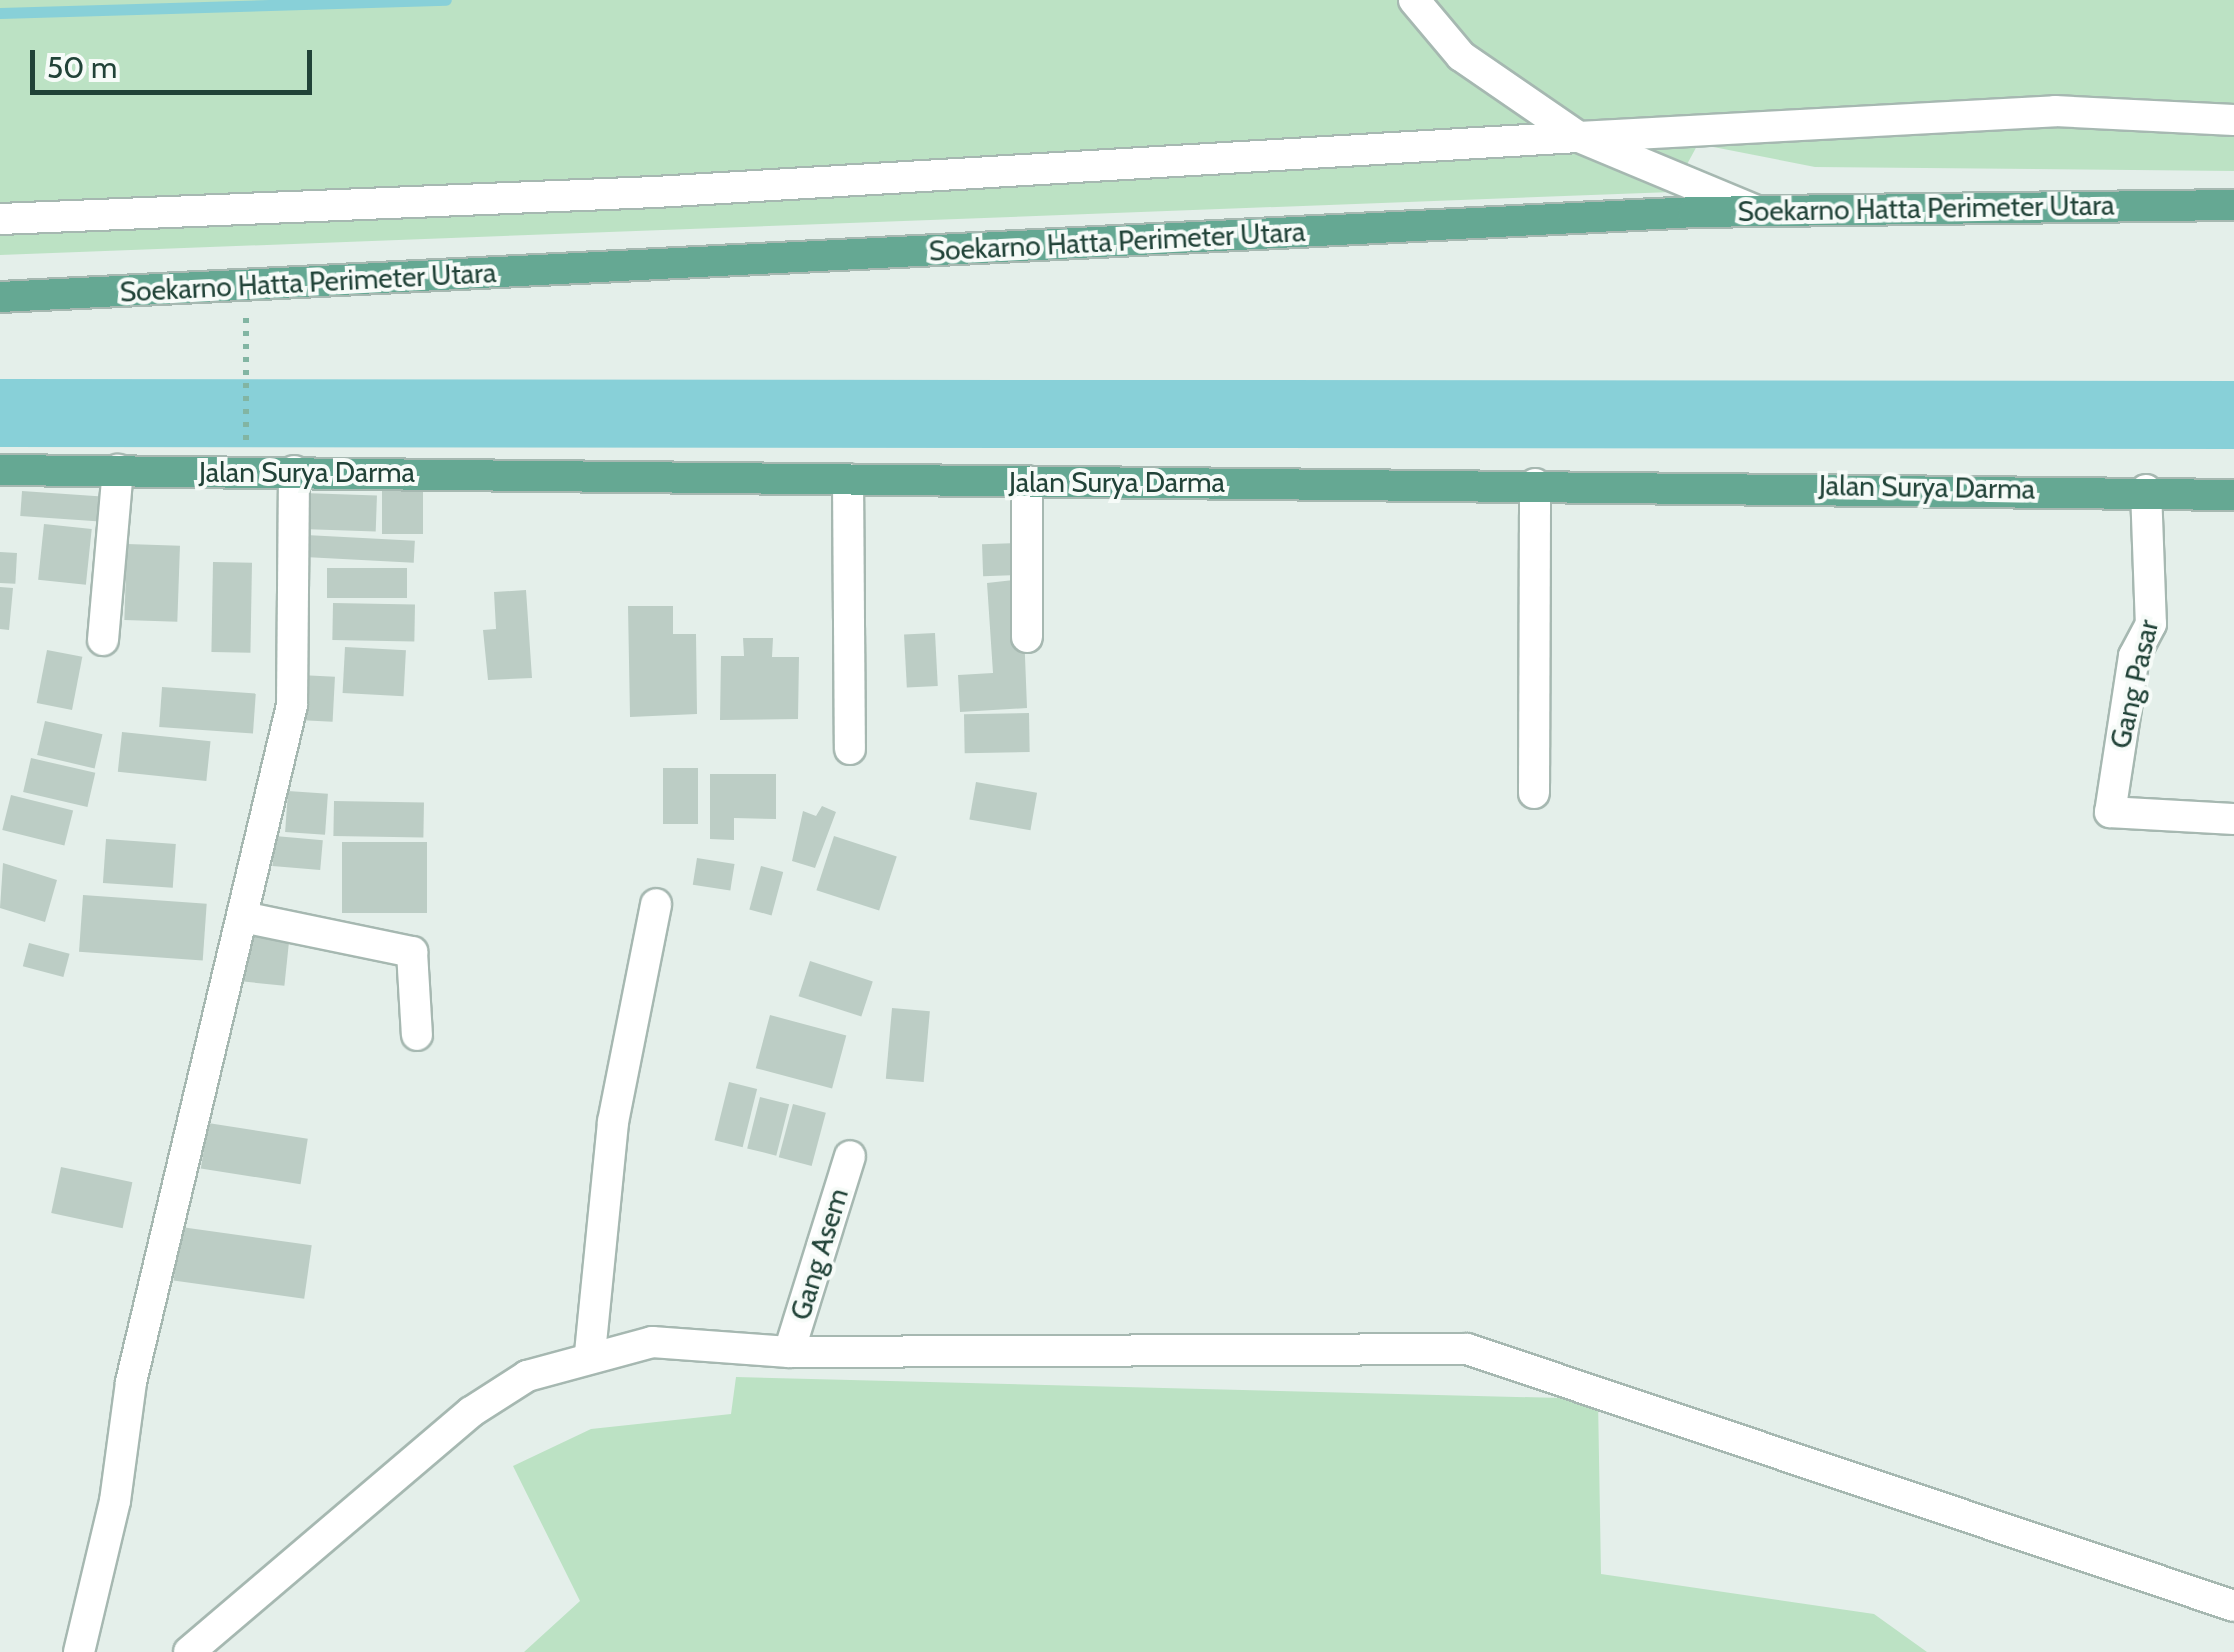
<!DOCTYPE html>
<style>
body{margin:0}
#map{position:relative;width:2234px;height:1652px;overflow:hidden;background:#e4efea;font-family:Cabin,sans-serif}
div>[style]{position:absolute}
[style*='--x']{left:calc(var(--x)*1px);top:calc(var(--y)*1px);width:calc(var(--w)*1px);rotate:calc(var(--a)*1deg)}
.green>*{inset:0;background:#bce2c4}
.stream>*{height:11px;margin:-5.5px;padding:0 5.5px;transform-origin:5.5px;border-radius:5.5px;background:#88d0d8}
.river>*{height:68px;margin:-34px;padding:0 34px;transform-origin:34px;border-radius:34px;background:#88d0d8}
.building>*{inset:0;background:#bccdc5;transform-origin:0 0}
.path>*{height:6px;margin-top:-3px;transform-origin:0;background:repeating-linear-gradient(90deg,#82b5a3 0 5px,transparent 0 13px)}
.roads{filter:drop-shadow(2px 0 #a6b8b1) drop-shadow(-2px 0 #a6b8b1) drop-shadow(0 2px #a6b8b1) drop-shadow(0 -2px #a6b8b1)}
.minor>*{height:30px;margin:-15px;padding:0 15px;transform-origin:15px;border-radius:15px;background:#fff}
.major>*{height:30px;margin:-15px;padding:0 15px;transform-origin:15px;border-radius:15px;background:#65a893}
span{translate:-50% -50%;white-space:nowrap;text-align:center;line-height:1.15;-webkit-text-stroke:8px #f6fbf8;paint-order:stroke}
.street-label{font-size:28px;color:#214338}
.scale{position:absolute;left:30px;top:50px;width:282px;height:45px;box-sizing:border-box;border:5px solid #214338;border-top:0;padding-left:12px;font-size:30px;line-height:35px;white-space:nowrap;color:#214338;-webkit-text-stroke:8px #f6fbf8;paint-order:stroke}
</style>
<div id="map">
<div class="green">
<div style="clip-path:polygon(0 0,2234px 0,2234px 171px,1815px 167px,1698px 144px,1672px 192px,0 255px)"></div>
<div style="clip-path:polygon(736px 1377px,1598px 1399px,1601px 1574px,1874px 1614px,1927px 1652px,524px 1652px,580px 1601px,513px 1466px,591px 1429px,731px 1414px)"></div>
</div>
<div class="stream">
<div style="--x:0;--y:13;--w:446;--a:-1.7"></div>
</div>
<div class="river">
<div style="--x:0;--y:413;--w:2234;--a:0.05"></div>
</div>
<div class="building">
<div style="left:382px;top:490px;width:41px;height:44px"></div>
<div style="left:22px;top:491px;width:80px;height:25px;rotate:4deg"></div>
<div style="left:303px;top:493px;width:74px;height:36px;rotate:2deg"></div>
<div style="left:44px;top:524px;width:48px;height:56px;rotate:6deg"></div>
<div style="left:306px;top:535px;width:109px;height:22px;rotate:3deg"></div>
<div style="left:1020px;top:543px;width:32px;height:38px;rotate:88deg"></div>
<div style="left:127px;top:544px;width:53px;height:76px;rotate:2deg"></div>
<div style="left:0;top:552px;width:17px;height:31px;rotate:3deg"></div>
<div style="left:213px;top:562px;width:39px;height:90px;rotate:1deg"></div>
<div style="left:327px;top:568px;width:80px;height:30px"></div>
<div style="clip-path:polygon(1022px 579px,1027px 708px,960px 712px,958px 675px,993px 673px,987px 583px)"></div>
<div style="clip-path:polygon(0 587px,13px 588px,9px 630px,0 629px)"></div>
<div style="clip-path:polygon(526px 590px,532px 678px,488px 680px,483px 630px,496px 629px,494px 592px)"></div>
<div style="left:333px;top:603px;width:82px;height:37px;rotate:1deg"></div>
<div style="clip-path:polygon(628px 606px,673px 606px,673px 634px,696px 634px,697px 714px,630px 717px)"></div>
<div style="left:935px;top:633px;width:53px;height:31px;rotate:87deg"></div>
<div style="clip-path:polygon(743px 638px,773px 638px,772px 657px,799px 657px,798px 719px,720px 720px,721px 656px,744px 656px)"></div>
<div style="left:345px;top:647px;width:61px;height:46px;rotate:3deg"></div>
<div style="left:47px;top:650px;width:36px;height:54px;rotate:11deg"></div>
<div style="left:300px;top:675px;width:35px;height:45px;rotate:3deg"></div>
<div style="left:162px;top:687px;width:94px;height:40px;rotate:4deg"></div>
<div style="left:1029px;top:713px;width:39px;height:65px;rotate:89deg"></div>
<div style="left:45px;top:721px;width:59px;height:35px;rotate:13deg"></div>
<div style="left:122px;top:732px;width:89px;height:40px;rotate:6deg"></div>
<div style="left:31px;top:758px;width:66px;height:35px;rotate:13deg"></div>
<div style="left:663px;top:768px;width:35px;height:56px"></div>
<div style="clip-path:polygon(710px 774px,776px 774px,776px 819px,734px 818px,734px 840px,710px 839px)"></div>
<div style="left:976px;top:782px;width:62px;height:38px;rotate:10deg"></div>
<div style="left:288px;top:791px;width:40px;height:41px;rotate:4deg"></div>
<div style="left:11px;top:795px;width:64px;height:36px;rotate:14deg"></div>
<div style="left:334px;top:801px;width:90px;height:35px;rotate:1deg"></div>
<div style="clip-path:polygon(822px 806px,836px 812px,815px 868px,792px 861px,803px 811px,816px 816px)"></div>
<div style="left:275px;top:836px;width:48px;height:30px;rotate:5deg"></div>
<div style="left:834px;top:836px;width:66px;height:57px;rotate:18deg"></div>
<div style="left:106px;top:839px;width:70px;height:44px;rotate:4deg"></div>
<div style="left:342px;top:842px;width:85px;height:71px"></div>
<div style="left:697px;top:858px;width:38px;height:27px;rotate:9deg"></div>
<div style="clip-path:polygon(3px 863px,57px 880px,45px 922px,0 908px)"></div>
<div style="left:761px;top:866px;width:23px;height:45px;rotate:15deg"></div>
<div style="left:83px;top:895px;width:124px;height:57px;rotate:4deg"></div>
<div style="left:241px;top:930px;width:49px;height:51px;rotate:6deg"></div>
<div style="left:29px;top:943px;width:42px;height:24px;rotate:15deg"></div>
<div style="left:810px;top:961px;width:66px;height:37px;rotate:18deg"></div>
<div style="left:892px;top:1008px;width:38px;height:71px;rotate:5deg"></div>
<div style="left:770px;top:1015px;width:79px;height:55px;rotate:15deg"></div>
<div style="left:729px;top:1082px;width:29px;height:60px;rotate:14deg"></div>
<div style="left:760px;top:1097px;width:30px;height:53px;rotate:14deg"></div>
<div style="left:793px;top:1104px;width:34px;height:55px;rotate:15deg"></div>
<div style="left:208px;top:1123px;width:101px;height:46px;rotate:9deg"></div>
<div style="left:61px;top:1167px;width:73px;height:47px;rotate:12deg"></div>
<div style="left:181px;top:1227px;width:132px;height:54px;rotate:8deg"></div>
</div>
<div class="path">
<div style="--x:246;--y:440;--w:123;--a:-90"></div>
</div>
<div class="roads">
<div class="minor">
<div style="--x:1414;--y:0;--w:73;--a:50"></div>
<div style="--x:1461;--y:56;--w:143;--a:34.5"></div>
<div style="--x:1579;--y:137;--w:477;--a:-3.1"></div>
<div style="--x:2055;--y:111;--w:179;--a:2.9"></div>
<div style="--x:0;--y:219;--w:656;--a:-2.36"></div>
<div style="--x:655;--y:192;--w:926;--a:-3.41"></div>
<div style="--x:1579;--y:137;--w:190;--a:22.6"></div>
<div style="--x:848;--y:479;--w:270;--a:89.6"></div>
<div style="--x:2146;--y:490;--w:134;--a:87.9"></div>
<div style="--x:2151;--y:624;--w:36;--a:118"></div>
<div style="--x:2134;--y:656;--w:158;--a:98.7"></div>
<div style="--x:2110;--y:812;--w:124;--a:3.2"></div>
<div style="--x:1027;--y:637;--w:156;--a:-90"></div>
<div style="--x:103;--y:640;--w:171;--a:-85"></div>
<div style="--x:1534;--y:793;--w:309;--a:-89.8"></div>
<div style="--x:243;--y:917;--w:173;--a:11.7"></div>
<div style="--x:412;--y:952;--w:83;--a:86.6"></div>
<div style="--x:789;--y:1352;--w:205;--a:-72.7"></div>
<div style="--x:590;--y:1353;--w:232;--a:-84.3"></div>
<div style="--x:613;--y:1122;--w:222;--a:-78.8"></div>
<div style="--x:79;--y:1652;--w:155;--a:-76.6"></div>
<div style="--x:115;--y:1501;--w:120;--a:-82.3"></div>
<div style="--x:131;--y:1382;--w:696;--a:-76.62"></div>
<div style="--x:292;--y:705;--w:234;--a:-89.5"></div>
<div style="--x:189;--y:1652;--w:370;--a:-40.4"></div>
<div style="--x:471;--y:1412;--w:67;--a:-32.7"></div>
<div style="--x:527;--y:1376;--w:130;--a:-15.2"></div>
<div style="--x:652;--y:1342;--w:137;--a:4.2"></div>
<div style="--x:789;--y:1352;--w:678;--a:-0.25"></div>
<div style="--x:1467;--y:1349;--w:809;--a:18.52"></div>
</div>
<div class="major">
<div style="--x:0;--y:297;--w:1695;--a:-2.87"></div>
<div style="--x:1693;--y:212;--w:541;--a:-0.74"></div>
<div style="--x:0;--y:470;--w:2234;--a:0.64"></div>
</div>
</div>
<div class="street-label">
<span style="left:1926px;top:208px;rotate:-1deg">Soekarno Hatta Perimeter Utara</span>
<span style="left:1117px;top:241px;rotate:-3deg">Soekarno Hatta Perimeter Utara</span>
<span style="left:308px;top:282px;rotate:-3deg">Soekarno Hatta Perimeter Utara</span>
<span style="left:307px;top:472px">Jalan Surya Darma</span>
<span style="left:1117px;top:482px">Jalan Surya Darma</span>
<span style="left:1927px;top:487px;rotate:1deg">Jalan Surya Darma</span>
<span style="left:2134px;top:684px;rotate:-77deg">Gang Pasar</span>
<span style="left:819px;top:1254px;rotate:-73deg">Gang Asem</span>
</div>
<div class="scale">50 m</div>
</div>
